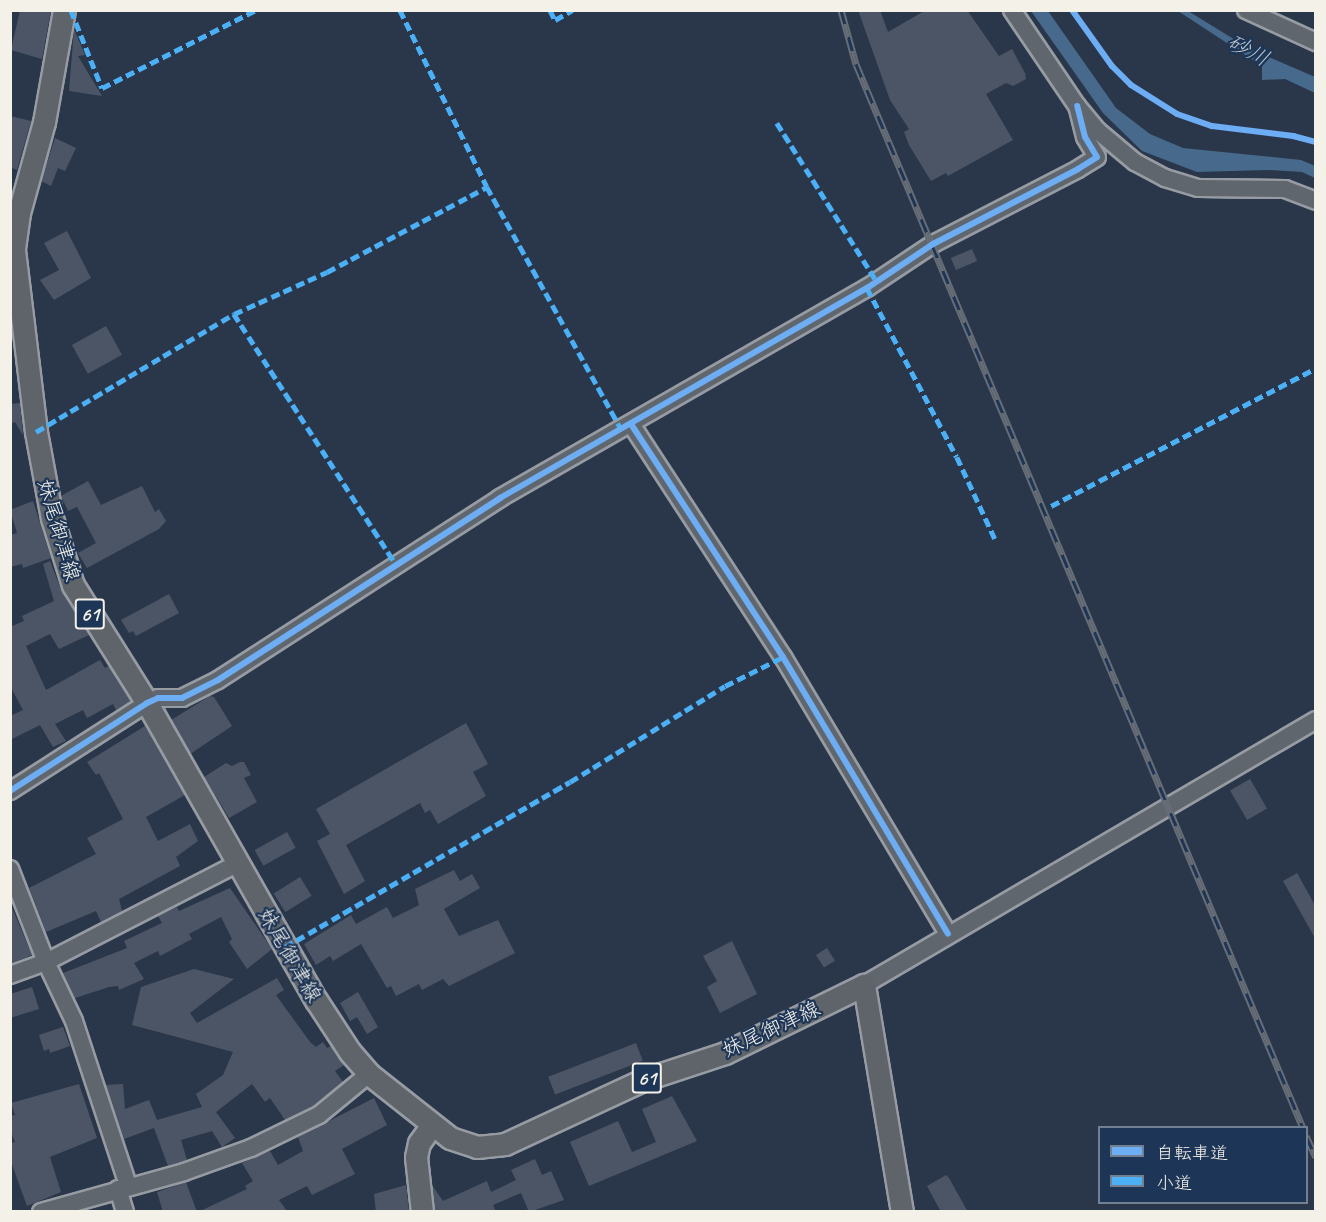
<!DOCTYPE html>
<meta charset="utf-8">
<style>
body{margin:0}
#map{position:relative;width:1326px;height:1222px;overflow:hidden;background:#2a374a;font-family:Caveat,"Klee One",sans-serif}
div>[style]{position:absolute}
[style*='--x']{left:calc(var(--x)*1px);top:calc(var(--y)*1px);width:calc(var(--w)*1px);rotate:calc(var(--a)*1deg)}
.water>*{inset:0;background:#47698b}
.building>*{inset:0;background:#4c5565;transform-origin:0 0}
.roads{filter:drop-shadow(2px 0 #979ca3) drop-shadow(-2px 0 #979ca3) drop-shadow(0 2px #979ca3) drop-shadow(0 -2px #979ca3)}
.minor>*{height:16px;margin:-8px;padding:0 8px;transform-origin:8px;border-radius:8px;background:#60666e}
.major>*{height:21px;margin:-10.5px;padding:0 10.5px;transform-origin:10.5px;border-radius:10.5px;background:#5e646a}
.rail>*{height:7px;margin-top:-3.5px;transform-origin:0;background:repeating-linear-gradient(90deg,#1d3557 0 14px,#666d76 0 28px);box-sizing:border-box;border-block:2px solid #666d76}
.quiet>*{height:4.5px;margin-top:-2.25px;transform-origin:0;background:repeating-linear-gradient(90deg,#4cb0f7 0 9px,transparent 0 13.5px)}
.cycleway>*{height:6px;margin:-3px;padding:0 3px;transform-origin:3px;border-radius:3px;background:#6dadf4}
span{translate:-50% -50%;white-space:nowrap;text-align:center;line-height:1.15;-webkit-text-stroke:4.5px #1d3557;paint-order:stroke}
.shield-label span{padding:2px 4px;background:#1d3557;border:2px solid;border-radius:4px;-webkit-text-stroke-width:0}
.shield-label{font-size:20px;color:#f4f1e8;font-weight:700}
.street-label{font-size:21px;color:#f4f1e8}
.water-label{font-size:22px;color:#b8c3ca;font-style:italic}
.frame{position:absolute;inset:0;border:12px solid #f4f1e8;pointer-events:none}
.legend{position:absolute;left:1098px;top:1126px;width:210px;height:78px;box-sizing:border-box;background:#1d3557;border:2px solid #738091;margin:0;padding:8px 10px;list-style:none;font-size:18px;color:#f4f1e8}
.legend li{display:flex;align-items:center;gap:12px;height:30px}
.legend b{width:30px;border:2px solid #738091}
</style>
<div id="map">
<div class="water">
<div style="clip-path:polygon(1031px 11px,1048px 11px,1116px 108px,1150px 134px,1183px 148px,1301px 160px,1315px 166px,1315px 178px,1302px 172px,1268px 170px,1197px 172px,1142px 151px,1103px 113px)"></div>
<div style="clip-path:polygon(1178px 11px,1188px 11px,1250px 49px,1315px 77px,1315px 93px,1285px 79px,1262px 80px,1262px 66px)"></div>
</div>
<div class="building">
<div style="clip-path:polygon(20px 10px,51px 10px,42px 59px,11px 50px)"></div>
<div style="clip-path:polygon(858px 10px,880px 10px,888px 32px,926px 10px,967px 10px,999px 56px,1012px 49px,1025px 73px,1026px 79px,1013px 86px,1006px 83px,986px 94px,1013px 140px,948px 176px,946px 173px,931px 181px,909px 145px,904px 132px,909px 129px,890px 100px)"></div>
<div style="clip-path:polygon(74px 29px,85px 55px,78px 56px,102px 96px,69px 91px)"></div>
<div style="clip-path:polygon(10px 116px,31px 121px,17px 170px,10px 167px)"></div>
<div style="clip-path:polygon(55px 138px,76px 148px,65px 171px,58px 168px,51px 186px,41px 181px)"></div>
<div style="clip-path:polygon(67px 231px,91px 278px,54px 300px,40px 280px,59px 270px,44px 243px)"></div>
<div style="left:972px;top:249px;width:13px;height:23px;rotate:67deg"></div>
<div style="left:106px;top:326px;width:33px;height:39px;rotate:61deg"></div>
<div style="clip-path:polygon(20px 403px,23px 434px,24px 437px,15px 422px,10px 424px,10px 404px)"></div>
<div style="clip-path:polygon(88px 481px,101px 505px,142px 486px,155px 512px,159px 509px,166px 521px,159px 529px,87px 568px,78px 553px,96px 543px,77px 507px,68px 511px,61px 496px)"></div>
<div style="clip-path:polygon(33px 501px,51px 558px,23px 568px,22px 564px,10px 567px,10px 535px,17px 533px,10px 510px)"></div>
<div style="clip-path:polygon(50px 561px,62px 592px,89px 635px,59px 649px,50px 634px,26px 646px,46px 690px,100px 660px,105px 668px,109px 666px,131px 701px,116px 710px,113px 704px,87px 718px,83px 710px,55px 724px,66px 741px,53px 747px,40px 725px,10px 740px,10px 716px,23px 710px,10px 686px,10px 623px,12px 626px,24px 621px,22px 616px,54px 601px,43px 564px)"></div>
<div style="clip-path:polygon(169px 594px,179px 613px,136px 636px,133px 631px,129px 633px,121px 620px)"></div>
<div style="clip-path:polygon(210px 696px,214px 697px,232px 726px,190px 754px,171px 720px)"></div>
<div style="clip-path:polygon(466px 723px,488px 764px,473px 772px,486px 796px,438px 824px,430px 810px,425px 813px,420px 803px,346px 845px,365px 881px,344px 894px,317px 841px,330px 834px,316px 809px)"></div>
<div style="clip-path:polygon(145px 726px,185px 795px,146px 817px,158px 841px,190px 824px,198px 841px,176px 857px,180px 866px,119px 899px,122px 911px,101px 922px,96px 911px,46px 932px,29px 888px,96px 854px,87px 838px,123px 819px,99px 773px,96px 775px,87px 762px)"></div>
<div style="clip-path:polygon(240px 762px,244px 762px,251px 775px,244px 778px,257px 802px,229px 818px,204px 777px,226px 763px,232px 766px)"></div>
<div style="left:1250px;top:779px;width:34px;height:23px;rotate:60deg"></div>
<div style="left:287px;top:832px;width:18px;height:37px;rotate:61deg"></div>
<div style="clip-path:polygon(454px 870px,460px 881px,472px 874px,480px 888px,444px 909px,459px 936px,498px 920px,515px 953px,449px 986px,443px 979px,422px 990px,419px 984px,396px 996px,391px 986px,387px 988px,361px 944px,333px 961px,330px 956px,316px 965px,304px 944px,351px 915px,356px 924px,387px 907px,393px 918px,419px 905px,415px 889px)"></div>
<div style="clip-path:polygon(1297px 873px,1316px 907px,1316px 940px,1283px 881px)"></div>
<div style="left:300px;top:877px;width:22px;height:31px;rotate:58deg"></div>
<div style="clip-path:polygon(230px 888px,272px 949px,247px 969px,229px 942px,232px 939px,221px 917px,189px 934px,192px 939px,160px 956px,158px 951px,134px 963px,144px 979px,119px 990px,118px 986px,109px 987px,75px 998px,63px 973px,127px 948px,124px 941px,162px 923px,158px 916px,168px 911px,177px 907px,179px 911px)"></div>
<div style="clip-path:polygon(10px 903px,32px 955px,10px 964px)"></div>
<div style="clip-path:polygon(732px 941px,757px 994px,720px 1013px,707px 987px,717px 981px,703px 956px)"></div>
<div style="left:827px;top:948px;width:15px;height:13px;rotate:58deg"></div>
<div style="clip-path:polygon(194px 969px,234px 979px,190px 1013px,197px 1023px,277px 978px,284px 990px,276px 995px,310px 1042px,316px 1047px,323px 1042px,327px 1048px,331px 1046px,344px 1065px,335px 1071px,343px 1082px,313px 1106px,285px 1120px,270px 1098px,265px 1102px,252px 1084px,216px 1112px,235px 1138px,222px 1147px,212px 1131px,181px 1140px,187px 1160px,168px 1166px,154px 1128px,124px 1139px,106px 1085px,123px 1084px,125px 1109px,149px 1100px,157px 1120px,202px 1107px,196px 1094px,223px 1075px,233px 1052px,132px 1025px,141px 987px)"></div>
<div style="clip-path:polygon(32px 987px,39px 1009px,10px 1018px,10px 994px)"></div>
<div style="clip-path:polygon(358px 992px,378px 1027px,367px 1034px,357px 1017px,350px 1021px,340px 1003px)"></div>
<div style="clip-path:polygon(63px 1027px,70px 1046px,50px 1053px,49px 1049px,44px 1051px,39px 1035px)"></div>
<div style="left:636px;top:1043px;width:19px;height:94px;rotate:69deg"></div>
<div style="clip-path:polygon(79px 1084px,97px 1138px,50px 1157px,61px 1192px,27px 1206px,10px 1159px,10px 1143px,15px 1142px,10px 1129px,10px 1116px,15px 1115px,11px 1103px)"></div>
<div style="clip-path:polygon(672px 1096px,697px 1141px,589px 1186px,570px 1142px,618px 1121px,632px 1152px,656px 1142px,642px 1109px)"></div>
<div style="clip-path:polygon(374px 1098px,387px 1125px,342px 1149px,355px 1174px,312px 1195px,307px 1186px,279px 1200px,287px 1211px,198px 1212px,247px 1189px,245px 1186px,253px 1181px,242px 1163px,270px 1151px,278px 1165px,303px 1151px,298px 1137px)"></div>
<div style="clip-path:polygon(535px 1159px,542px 1175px,551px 1171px,564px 1200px,529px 1212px,521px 1193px,493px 1205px,496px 1212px,435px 1212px,432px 1185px,443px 1201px,487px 1181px,491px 1192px,516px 1180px,511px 1170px)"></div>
<div style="clip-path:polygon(946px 1175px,949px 1178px,968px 1212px,941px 1212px,927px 1186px)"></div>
<div style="clip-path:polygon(186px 1182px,197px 1212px,163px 1212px,157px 1192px)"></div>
<div style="clip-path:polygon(406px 1185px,409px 1212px,376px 1212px,374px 1194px)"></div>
</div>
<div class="roads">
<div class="minor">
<div style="--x:1012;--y:10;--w:116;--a:55.9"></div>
<div style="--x:1077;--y:106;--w:33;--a:50"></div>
<div style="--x:1098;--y:131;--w:48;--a:40"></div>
<div style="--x:1135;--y:162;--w:34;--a:28"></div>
<div style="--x:1165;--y:178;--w:34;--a:17"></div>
<div style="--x:1198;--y:188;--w:87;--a:0.7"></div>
<div style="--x:1285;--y:189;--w:33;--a:21"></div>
<div style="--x:1246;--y:10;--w:77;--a:24.6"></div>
<div style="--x:631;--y:424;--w:278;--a:56.9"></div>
<div style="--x:783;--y:657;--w:322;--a:59.2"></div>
<div style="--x:10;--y:791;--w:163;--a:-32.7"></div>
<div style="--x:147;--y:703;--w:12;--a:-24"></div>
<div style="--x:158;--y:698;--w:24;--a:0"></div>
<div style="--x:182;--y:698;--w:40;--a:-26.6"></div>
<div style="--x:218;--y:680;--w:336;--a:-32.8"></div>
<div style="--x:500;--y:498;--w:423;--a:-29.8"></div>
<div style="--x:867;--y:288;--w:79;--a:-33.7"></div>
<div style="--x:933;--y:244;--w:163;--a:-27.3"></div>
<div style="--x:1078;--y:169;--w:22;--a:-32"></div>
<div style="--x:1097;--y:157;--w:23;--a:-121"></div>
<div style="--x:1085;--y:137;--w:32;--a:-104"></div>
<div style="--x:10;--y:869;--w:100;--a:68.8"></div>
<div style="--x:46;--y:962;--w:65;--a:64.6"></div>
<div style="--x:74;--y:1021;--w:173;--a:71.8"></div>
<div style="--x:10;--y:975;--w:38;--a:-20"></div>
<div style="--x:46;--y:962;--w:215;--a:-27.2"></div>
<div style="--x:864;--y:985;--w:524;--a:-30.38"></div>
<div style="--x:118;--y:1189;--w:24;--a:73"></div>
<div style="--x:41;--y:1212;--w:148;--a:-15.6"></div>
<div style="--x:184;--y:1172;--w:71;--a:-19.7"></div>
<div style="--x:251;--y:1148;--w:76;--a:-25.9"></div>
<div style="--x:319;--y:1115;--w:65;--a:-39.4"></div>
</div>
<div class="major">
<div style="--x:64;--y:10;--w:114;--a:100.1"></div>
<div style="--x:44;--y:122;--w:94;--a:105.4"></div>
<div style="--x:19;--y:213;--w:37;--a:98"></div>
<div style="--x:14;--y:250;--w:183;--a:83.1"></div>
<div style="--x:36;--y:432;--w:87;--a:79.5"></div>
<div style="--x:52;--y:518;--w:70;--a:72.6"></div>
<div style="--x:73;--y:585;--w:139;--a:57.9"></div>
<div style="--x:147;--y:703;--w:342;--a:60.4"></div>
<div style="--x:316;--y:1000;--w:62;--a:56.8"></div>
<div style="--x:350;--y:1052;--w:29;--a:49"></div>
<div style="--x:369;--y:1074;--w:103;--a:38.3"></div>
<div style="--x:450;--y:1138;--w:28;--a:18"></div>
<div style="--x:477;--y:1147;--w:28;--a:-6"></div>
<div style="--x:505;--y:1144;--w:152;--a:-24.9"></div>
<div style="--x:643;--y:1080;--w:86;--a:-18.2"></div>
<div style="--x:725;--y:1053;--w:155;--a:-26.1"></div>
<div style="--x:864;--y:985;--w:230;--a:80.5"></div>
<div style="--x:422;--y:1212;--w:55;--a:-96.2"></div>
<div style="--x:416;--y:1157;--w:14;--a:-78"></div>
<div style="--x:419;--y:1143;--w:22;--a:-54"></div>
</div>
</div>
<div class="rail">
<div style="--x:841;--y:10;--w:56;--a:74.5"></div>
<div style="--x:856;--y:64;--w:1154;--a:67.21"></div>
<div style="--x:1306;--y:1136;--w:23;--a:65"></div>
</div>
<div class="quiet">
<div style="--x:71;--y:10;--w:84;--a:68.3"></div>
<div style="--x:102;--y:88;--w:173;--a:-26.9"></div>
<div style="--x:400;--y:10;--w:197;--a:63.8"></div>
<div style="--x:487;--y:187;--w:277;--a:61"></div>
<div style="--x:550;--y:10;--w:11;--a:63"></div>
<div style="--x:555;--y:20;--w:20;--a:-30"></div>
<div style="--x:777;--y:123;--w:188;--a:57.8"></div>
<div style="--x:867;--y:288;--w:191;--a:62"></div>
<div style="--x:957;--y:457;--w:90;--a:65.1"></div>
<div style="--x:234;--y:314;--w:298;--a:57.1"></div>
<div style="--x:36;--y:432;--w:230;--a:-30.8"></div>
<div style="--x:234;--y:314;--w:102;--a:-24.3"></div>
<div style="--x:327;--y:272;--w:181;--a:-28"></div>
<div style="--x:1051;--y:506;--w:299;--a:-27.5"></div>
<div style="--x:285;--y:947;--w:329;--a:-30.1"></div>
<div style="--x:570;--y:782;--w:182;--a:-31.8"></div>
<div style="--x:725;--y:686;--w:65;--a:-26.6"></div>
</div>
<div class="cycleway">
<div style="--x:1072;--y:10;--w:69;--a:54.5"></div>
<div style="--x:1112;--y:66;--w:27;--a:45"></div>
<div style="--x:1131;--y:85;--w:54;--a:32.2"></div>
<div style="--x:1177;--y:114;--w:37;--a:19"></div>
<div style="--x:1212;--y:126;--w:82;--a:7"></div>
<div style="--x:1293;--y:136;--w:24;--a:15"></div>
<div style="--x:631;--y:424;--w:278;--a:56.9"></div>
<div style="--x:783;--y:657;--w:322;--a:59.2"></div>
<div style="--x:10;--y:791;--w:163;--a:-32.7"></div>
<div style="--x:147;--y:703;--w:12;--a:-24"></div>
<div style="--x:158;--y:698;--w:24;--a:0"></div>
<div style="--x:182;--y:698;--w:40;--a:-26.6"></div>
<div style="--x:218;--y:680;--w:336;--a:-32.8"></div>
<div style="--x:500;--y:498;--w:423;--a:-29.8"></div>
<div style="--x:867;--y:288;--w:79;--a:-33.7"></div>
<div style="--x:933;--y:244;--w:163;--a:-27.3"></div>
<div style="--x:1078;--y:169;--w:22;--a:-32"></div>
<div style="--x:1097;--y:157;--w:23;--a:-121"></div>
<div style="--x:1085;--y:137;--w:32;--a:-104"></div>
</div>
<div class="shield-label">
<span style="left:90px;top:614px">61</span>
<span style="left:647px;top:1078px">61</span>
</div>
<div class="street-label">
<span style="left:59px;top:530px;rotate:74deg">妹尾御津線</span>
<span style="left:290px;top:955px;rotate:60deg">妹尾御津線</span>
<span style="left:771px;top:1029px;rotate:-25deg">妹尾御津線</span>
</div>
<div class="water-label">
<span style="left:1248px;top:51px;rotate:28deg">砂川</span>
</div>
<div class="frame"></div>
<ul class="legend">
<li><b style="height:8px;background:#6dadf4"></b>自転車道</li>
<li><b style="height:8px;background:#4cb0f7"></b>小道</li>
</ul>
</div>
